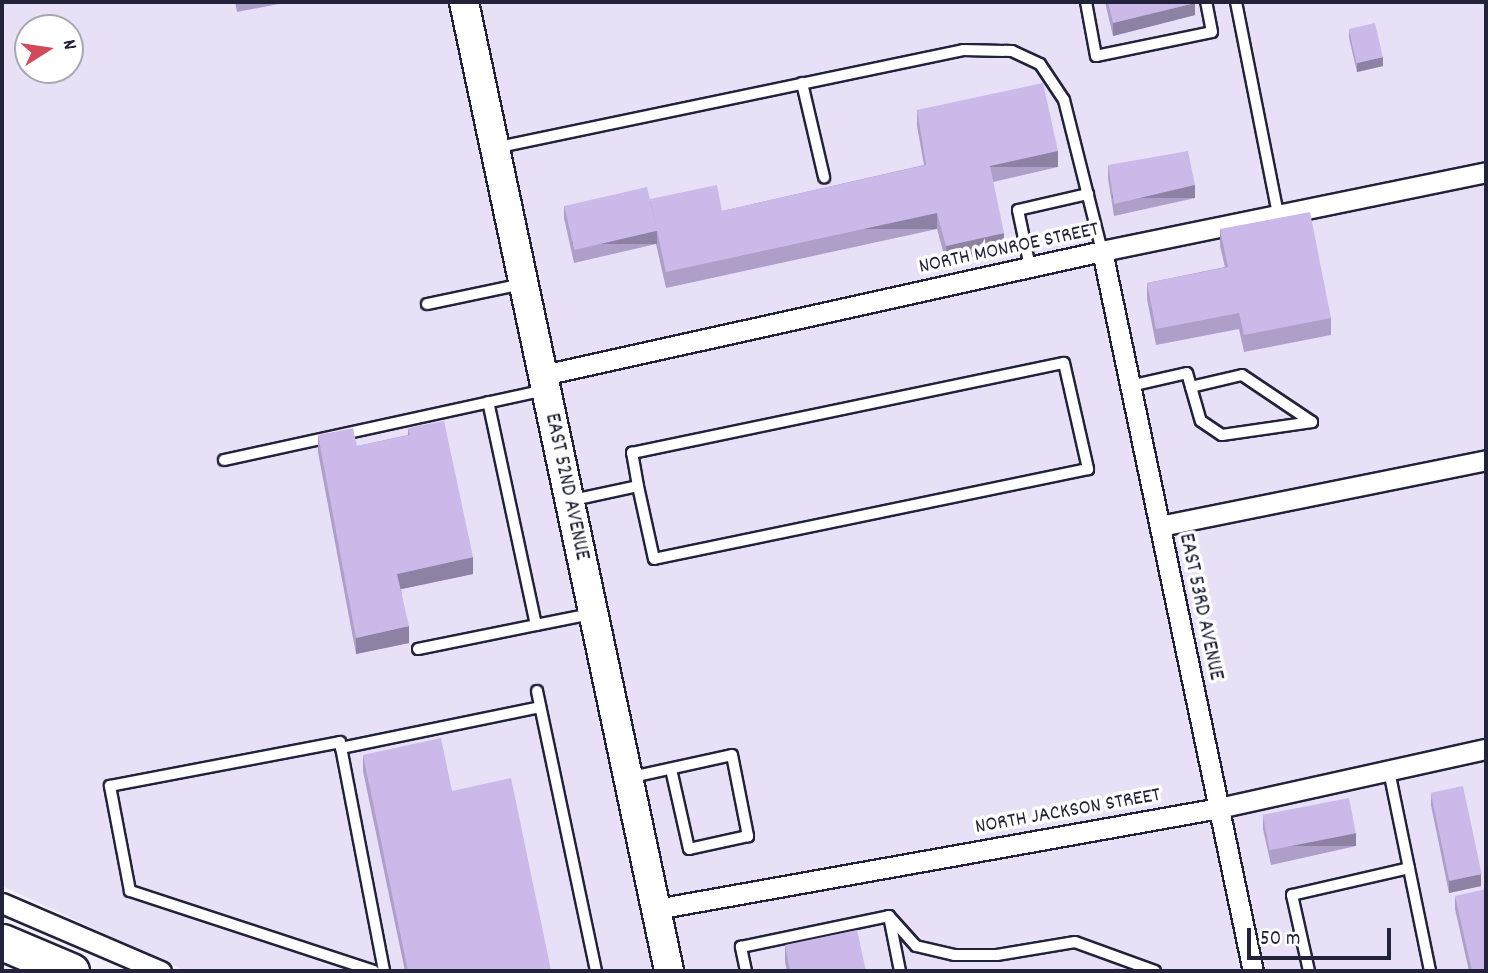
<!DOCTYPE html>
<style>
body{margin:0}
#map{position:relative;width:1488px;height:973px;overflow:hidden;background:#f4f1fb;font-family:Dekko,sans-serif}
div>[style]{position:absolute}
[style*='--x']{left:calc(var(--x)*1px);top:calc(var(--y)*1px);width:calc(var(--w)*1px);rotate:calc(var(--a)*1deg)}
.built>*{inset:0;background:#e7e0f6}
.roads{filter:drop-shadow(2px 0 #22223b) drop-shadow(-2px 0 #22223b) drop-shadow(0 2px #22223b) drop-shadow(0 -2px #22223b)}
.lane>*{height:10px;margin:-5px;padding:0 5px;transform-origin:5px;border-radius:5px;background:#fff}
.street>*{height:19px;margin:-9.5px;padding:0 9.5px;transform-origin:9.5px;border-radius:9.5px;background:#fff}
.secondary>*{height:28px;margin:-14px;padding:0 14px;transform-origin:14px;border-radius:14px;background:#fff}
.highway>*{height:35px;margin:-17.5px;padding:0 17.5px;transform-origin:17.5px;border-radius:17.5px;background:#fff}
.wall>*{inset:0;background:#ae9fc8}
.shaded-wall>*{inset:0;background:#8d82a3;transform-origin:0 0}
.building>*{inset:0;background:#cab9e9;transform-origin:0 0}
span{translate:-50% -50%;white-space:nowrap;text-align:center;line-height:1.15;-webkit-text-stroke:7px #fff;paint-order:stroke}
.street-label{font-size:21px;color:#22223b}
.frame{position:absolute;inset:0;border:4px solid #22223b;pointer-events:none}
.north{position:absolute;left:14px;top:14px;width:70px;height:70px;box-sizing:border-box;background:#fff;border:2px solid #a7a7b1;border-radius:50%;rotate:78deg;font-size:19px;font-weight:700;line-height:28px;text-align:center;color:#22223b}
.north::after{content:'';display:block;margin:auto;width:24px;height:32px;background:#d1495b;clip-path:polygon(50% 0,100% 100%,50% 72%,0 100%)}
.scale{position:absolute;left:1247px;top:928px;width:144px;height:32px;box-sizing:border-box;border:4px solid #22223b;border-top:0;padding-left:9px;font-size:21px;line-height:24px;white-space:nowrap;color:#22223b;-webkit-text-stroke:5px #fff;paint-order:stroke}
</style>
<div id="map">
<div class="built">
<div style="clip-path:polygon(evenodd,2px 2px,1486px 2px,1486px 971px,185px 971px,2px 886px,2px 2px,28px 28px,70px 28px,70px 70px,28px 70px,28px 28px)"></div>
</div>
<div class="roads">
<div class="lane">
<div style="--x:1086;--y:2;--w:55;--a:79.5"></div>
<div style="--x:1096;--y:56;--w:118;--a:-11.7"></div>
<div style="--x:1212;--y:32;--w:31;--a:-101"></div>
<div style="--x:1236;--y:2;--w:217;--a:78.8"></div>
<div style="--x:802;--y:83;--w:97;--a:76.8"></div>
<div style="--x:499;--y:147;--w:474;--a:-11.8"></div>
<div style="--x:963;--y:50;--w:49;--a:1.2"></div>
<div style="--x:1012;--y:51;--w:31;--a:25"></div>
<div style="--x:1040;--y:64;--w:43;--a:56.3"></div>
<div style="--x:1064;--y:100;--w:156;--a:75.9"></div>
<div style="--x:1030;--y:267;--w:58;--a:-101.9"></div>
<div style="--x:1018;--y:210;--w:72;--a:-12.9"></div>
<div style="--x:427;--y:304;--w:98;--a:-11.8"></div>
<div style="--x:1130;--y:386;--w:58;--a:-12.8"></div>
<div style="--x:1187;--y:373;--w:15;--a:74"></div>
<div style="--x:1191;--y:387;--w:35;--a:74"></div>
<div style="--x:1201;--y:421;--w:25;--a:34"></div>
<div style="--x:1222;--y:435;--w:91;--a:-8.2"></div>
<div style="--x:1312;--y:422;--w:84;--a:-146.1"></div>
<div style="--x:1242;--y:375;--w:52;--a:166.8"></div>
<div style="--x:224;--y:460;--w:329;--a:-12.3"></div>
<div style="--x:573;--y:500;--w:66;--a:-12.2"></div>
<div style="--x:638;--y:486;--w:34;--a:-100"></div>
<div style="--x:632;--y:453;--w:441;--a:-11.8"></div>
<div style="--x:1064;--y:363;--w:109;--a:77.2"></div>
<div style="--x:1088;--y:469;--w:443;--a:168.3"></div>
<div style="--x:654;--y:559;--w:75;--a:-102.4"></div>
<div style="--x:536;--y:625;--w:56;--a:-11.3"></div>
<div style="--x:418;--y:649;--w:120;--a:-11.5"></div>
<div style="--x:536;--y:625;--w:228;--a:-102.1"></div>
<div style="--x:537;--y:691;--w:286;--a:78.1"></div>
<div style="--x:341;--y:748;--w:203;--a:-11.6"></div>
<div style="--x:1389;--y:771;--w:204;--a:78.4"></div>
<div style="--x:632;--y:777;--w:102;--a:-12.4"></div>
<div style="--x:732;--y:755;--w:83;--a:78.8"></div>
<div style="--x:748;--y:836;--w:60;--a:167.6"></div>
<div style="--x:689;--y:849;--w:82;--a:-102.7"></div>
<div style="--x:889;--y:916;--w:40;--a:48"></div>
<div style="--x:916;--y:946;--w:39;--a:13"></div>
<div style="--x:954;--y:955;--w:43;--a:0"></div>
<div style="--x:997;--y:955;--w:79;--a:-9.5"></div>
<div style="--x:1075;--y:942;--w:85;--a:19.9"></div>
<div style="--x:374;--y:971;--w:257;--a:-161.8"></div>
<div style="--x:130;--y:891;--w:107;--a:-100.8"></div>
<div style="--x:110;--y:786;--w:234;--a:-10.8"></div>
<div style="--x:340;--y:742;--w:233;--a:79.1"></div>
<div style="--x:746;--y:971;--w:25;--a:-102"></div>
<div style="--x:741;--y:947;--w:151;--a:-11.8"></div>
<div style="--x:889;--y:916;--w:56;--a:78.7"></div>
<div style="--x:1309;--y:971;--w:78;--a:-102.6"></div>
<div style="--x:1292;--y:895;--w:120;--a:-13"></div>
</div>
<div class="street">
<div style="--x:1102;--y:251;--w:736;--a:78.16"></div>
<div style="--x:543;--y:375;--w:573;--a:-12.51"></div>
<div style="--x:1102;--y:251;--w:392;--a:-11.6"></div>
<div style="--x:1160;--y:526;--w:333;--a:-11.4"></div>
<div style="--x:2;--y:903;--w:173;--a:23.2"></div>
<div style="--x:656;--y:909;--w:572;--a:-10.17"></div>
<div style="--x:1219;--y:808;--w:273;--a:-12.5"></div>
</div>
<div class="secondary">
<div style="--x:464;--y:2;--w:990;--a:78.05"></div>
</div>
<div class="highway">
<div style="--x:2;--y:942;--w:75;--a:22.8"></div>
</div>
</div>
<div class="wall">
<div style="clip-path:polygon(235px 2px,289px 2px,237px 12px)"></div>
<div style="clip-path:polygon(1105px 2px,1195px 2px,1195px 15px,1113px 36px)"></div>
<div style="clip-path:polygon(1349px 29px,1383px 66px,1357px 72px,1349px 38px)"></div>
<div style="clip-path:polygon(917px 110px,1058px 167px,993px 182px,1004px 250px,946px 262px,937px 229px,666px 288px,656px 244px,574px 263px,564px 218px,564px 206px,650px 201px,722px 211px,924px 165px,917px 126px)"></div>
<div style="clip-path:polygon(1108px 165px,1195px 198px,1114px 216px,1108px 178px)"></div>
<div style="clip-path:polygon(1220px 229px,1331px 318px,1331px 335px,1244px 352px,1239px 329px,1156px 345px,1147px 299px,1147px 283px,1225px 267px,1220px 246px)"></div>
<div style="clip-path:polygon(408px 428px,473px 574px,401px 589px,409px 643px,356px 654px,318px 452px,318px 435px,357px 446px,408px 435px)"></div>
<div style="clip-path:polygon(363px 755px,452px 791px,551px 971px,405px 971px,363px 771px)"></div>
<div style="clip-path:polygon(1431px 793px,1481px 886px,1449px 893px,1431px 805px)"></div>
<div style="clip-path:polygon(1263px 816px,1356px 846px,1271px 865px,1263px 829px)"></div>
<div style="clip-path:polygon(1455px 896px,1486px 971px,1469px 971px,1455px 909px)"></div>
<div style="clip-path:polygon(785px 945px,866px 971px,787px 971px,785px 962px)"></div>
</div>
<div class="shaded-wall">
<div style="clip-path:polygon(1195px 3px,1195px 15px,1113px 36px,1113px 23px)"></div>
<div style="clip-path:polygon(1383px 57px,1383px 66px,1357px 72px,1357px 63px)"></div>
<div style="left:1058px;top:151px;width:16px;height:70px;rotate:90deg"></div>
<div style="left:1195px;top:185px;width:13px;height:83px;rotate:90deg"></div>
<div style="left:937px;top:213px;width:16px;height:277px;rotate:90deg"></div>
<div style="left:657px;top:231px;width:13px;height:85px;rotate:90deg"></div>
<div style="clip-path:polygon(1004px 233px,1004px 250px,946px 262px,946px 246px)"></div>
<div style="clip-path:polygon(473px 557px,473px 574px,397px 590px,397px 574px)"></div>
<div style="clip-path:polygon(409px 626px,409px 643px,356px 654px,356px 638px)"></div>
<div style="left:1356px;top:833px;width:13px;height:87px;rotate:90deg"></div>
<div style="clip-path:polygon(1481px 874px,1481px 886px,1449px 893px,1449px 880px)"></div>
</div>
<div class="building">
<div style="clip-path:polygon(1108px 2px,1195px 2px,1195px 3px,1113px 23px)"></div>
<div style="left:1375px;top:23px;width:35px;height:27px;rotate:77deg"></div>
<div style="clip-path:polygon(1043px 83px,1058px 151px,990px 166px,1004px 233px,946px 246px,937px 213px,666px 272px,650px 199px,717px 185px,722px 211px,926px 165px,917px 110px)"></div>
<div style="clip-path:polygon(1188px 151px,1195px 185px,1114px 204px,1108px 165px)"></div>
<div style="left:647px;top:187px;width:45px;height:85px;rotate:77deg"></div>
<div style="clip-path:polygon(1310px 212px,1331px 318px,1244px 335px,1239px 313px,1156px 329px,1147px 283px,1228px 267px,1220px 229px)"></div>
<div style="clip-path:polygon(444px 421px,473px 557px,397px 574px,409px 626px,356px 638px,318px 435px,353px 428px,357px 446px,410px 435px,408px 428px)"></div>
<div style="clip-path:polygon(441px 738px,452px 791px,511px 778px,551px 970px,408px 971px,363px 755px)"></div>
<div style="left:1463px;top:786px;width:90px;height:33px;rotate:78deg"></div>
<div style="left:1349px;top:798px;width:36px;height:88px;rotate:79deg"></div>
<div style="clip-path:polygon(1486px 889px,1486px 971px,1472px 971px,1455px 896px)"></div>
<div style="clip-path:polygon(857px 930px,866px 971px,790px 971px,785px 945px)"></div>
<div style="clip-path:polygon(1119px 968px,1120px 971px,1104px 971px)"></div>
</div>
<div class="street-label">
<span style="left:1009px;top:249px;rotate:-12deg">NORTH MONROE STREET</span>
<span style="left:566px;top:487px;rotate:78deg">EAST 52ND AVENUE</span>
<span style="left:1200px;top:607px;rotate:78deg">EAST 53RD AVENUE</span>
<span style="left:1068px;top:812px;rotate:-10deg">NORTH JACKSON STREET</span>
</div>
<div class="frame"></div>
<div class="north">N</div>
<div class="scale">50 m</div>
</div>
